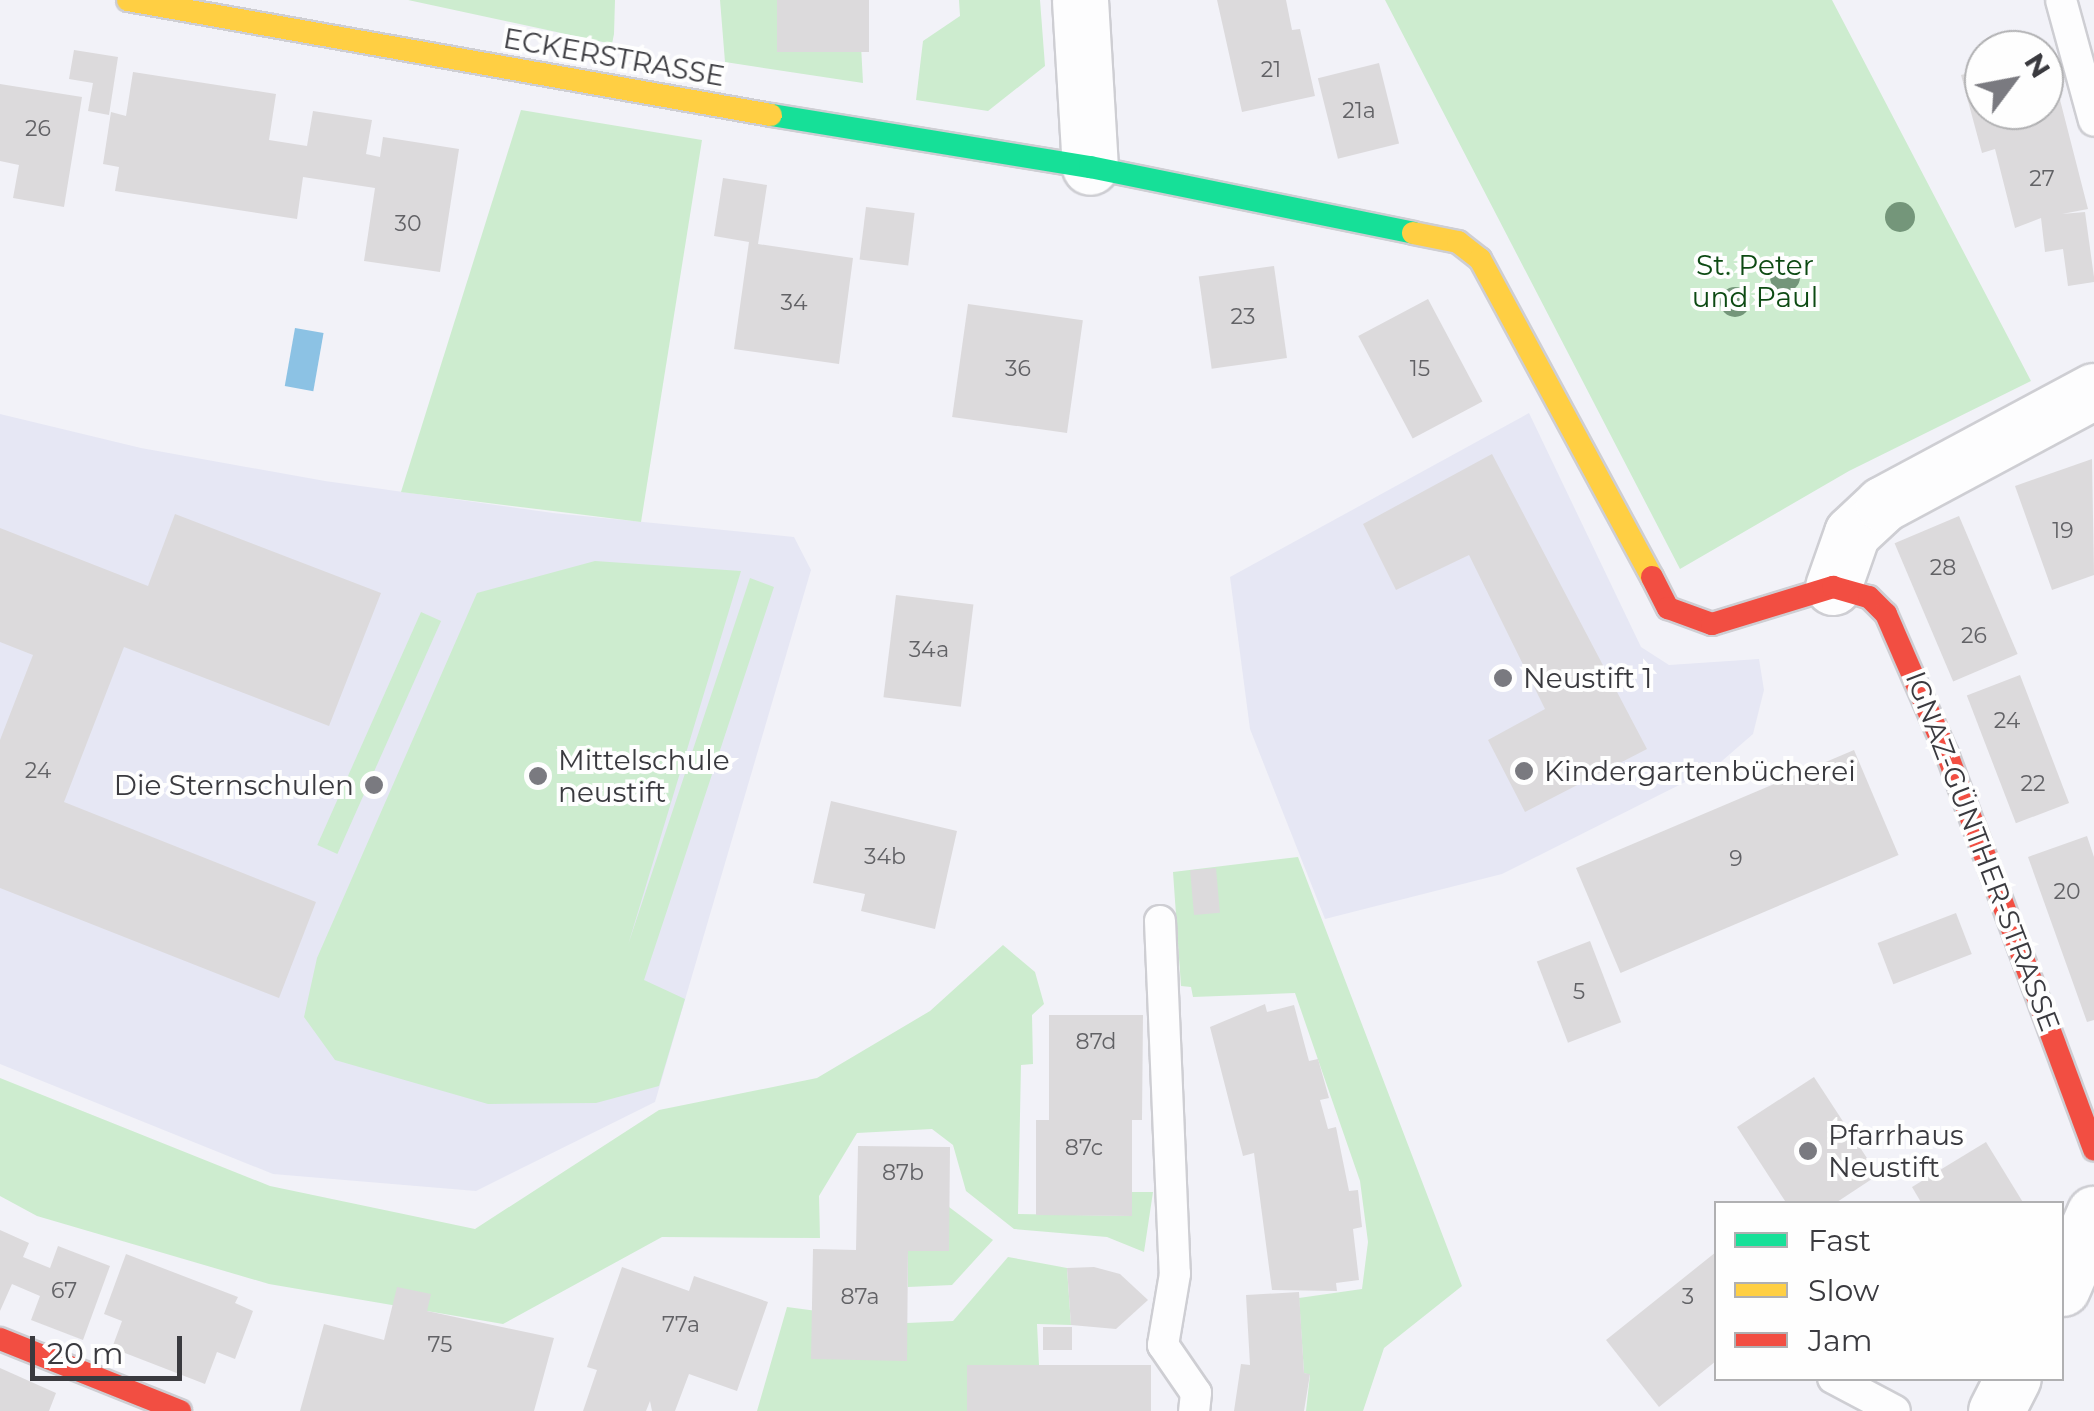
<!DOCTYPE html>
<meta charset="utf-8">
<style>
body{margin:0}
#map{position:relative;width:2094px;height:1411px;overflow:hidden;background:#f2f2f8;font-family:Montserrat,sans-serif}
div>[style]{position:absolute}
[style*='--x']{left:calc(var(--x)*1px);top:calc(var(--y)*1px);width:calc(var(--w)*1px);rotate:calc(var(--a)*1deg)}
.built>*{inset:0;background:#e6e7f4}
.green>*{inset:0;background:#cdeccf;transform-origin:0 0}
.water>*{inset:0;background:#8cc2e4;transform-origin:0 0}
.building>*{inset:0;background:#dcdadc;transform-origin:0 0}
.roads{filter:drop-shadow(2px 0 #ceced3) drop-shadow(-2px 0 #ceced3) drop-shadow(0 2px #ceced3) drop-shadow(0 -2px #ceced3)}
.lane>*{height:30px;margin:-15px;padding:0 15px;transform-origin:15px;border-radius:15px;background:#fdfdfe}
.street>*{height:55px;margin:-27.5px;padding:0 27.5px;transform-origin:27.5px;border-radius:27.5px;background:#fdfdfe}
.fast>*{height:22px;margin:-11px;padding:0 11px;transform-origin:11px;border-radius:11px;background:#16e098}
.slow>*{height:22px;margin:-11px;padding:0 11px;transform-origin:11px;border-radius:11px;background:#ffcf43}
.jam>*{height:22px;margin:-11px;padding:0 11px;transform-origin:11px;border-radius:11px;background:#f24e42}
.trees>*{width:30px;height:30px;margin:-15px;border-radius:50%;background:#74967a}
.dots>*{width:28px;height:28px;translate:-50% -50%;box-sizing:border-box;border:5px solid #fefefe;border-radius:50%}
span{translate:-50% -50%;white-space:nowrap;text-align:center;line-height:1.15;-webkit-text-stroke:8px #fefefe;paint-order:stroke}
.number-label{font-size:22px;color:#626266}
.number-label span{-webkit-text-stroke-width:0}
.street-label{font-size:28px;color:#3a3a3f}
.park-label{font-size:28px;color:#0d4a13}
.poi-label{font-size:28px;color:#3a3a3f}
.left{translate:0 -50%;text-align:left}
.right{translate:-100% -50%;text-align:right}
.legend{position:absolute;left:1714px;top:1201px;width:350px;height:180px;box-sizing:border-box;background:#fefefe;border:2px solid #b0b0b2;margin:0;padding:12px 18px;list-style:none;font-size:30px;color:#3a3a3f}
.legend li{display:flex;align-items:center;gap:20px;height:50px}
.legend b{width:50px;border:2px solid #b0b0b2}
.north{position:absolute;left:1964px;top:30px;width:100px;height:100px;box-sizing:border-box;background:#fefefe;border:2px solid #b0b0b2;border-radius:50%;rotate:58deg;font-size:28px;font-weight:700;line-height:40px;text-align:center;color:#3a3a3f}
.north::after{content:'';display:block;margin:auto;width:35px;height:45px;background:#7a7a80;clip-path:polygon(50% 0,100% 100%,50% 72%,0 100%)}
.scale{position:absolute;left:30px;top:1336px;width:152px;height:45px;box-sizing:border-box;border:5px solid #3a3a3f;border-top:0;padding-left:12px;font-size:30px;line-height:35px;white-space:nowrap;color:#3a3a3f;-webkit-text-stroke:8px #fefefe;paint-order:stroke}
</style>
<div id="map">
<div class="built">
<div style="clip-path:polygon(1529px 413px,1641px 647px,1669px 665px,1759px 659px,1764px 690px,1753px 734px,1715px 767px,1502px 874px,1325px 919px,1250px 729px,1230px 577px)"></div>
<div style="clip-path:polygon(0 414px,141px 448px,325px 481px,553px 513px,794px 537px,811px 570px,655px 1102px,476px 1191px,273px 1174px,0 1064px)"></div>
</div>
<div class="green">
<div style="clip-path:polygon(408px 0,615px 0,614px 34px,612px 44px)"></div>
<div style="clip-path:polygon(720px 0,777px 0,781px 51px,861px 45px,863px 83px,725px 62px)"></div>
<div style="clip-path:polygon(959px 0,1040px 0,1045px 66px,988px 111px,916px 100px,923px 41px,960px 16px)"></div>
<div style="clip-path:polygon(1385px 0,1832px 0,2031px 381px,1849px 471px,1680px 569px)"></div>
<div style="clip-path:polygon(521px 110px,702px 140px,641px 522px,401px 492px)"></div>
<div style="clip-path:polygon(595px 561px,741px 571px,628px 945px,750px 578px,774px 587px,644px 980px,685px 999px,659px 1086px,596px 1103px,488px 1104px,335px 1060px,304px 1017px,317px 958px,477px 593px)"></div>
<div style="left:421px;top:612px;width:22px;height:255px;rotate:24deg"></div>
<div style="clip-path:polygon(1298px 857px,1462px 1286px,1384px 1348px,1363px 1411px,1306px 1411px,1310px 1375px,1304px 1373px,1299px 1298px,1362px 1289px,1368px 1242px,1360px 1181px,1295px 993px,1193px 997px,1191px 987px,1181px 986px,1173px 872px)"></div>
<div style="clip-path:polygon(1003px 945px,1035px 972px,1044px 1004px,1032px 1015px,1033px 1064px,1021px 1065px,1018px 1214px,1131px 1216px,1132px 1192px,1153px 1192px,1144px 1252px,1107px 1237px,1014px 1229px,966px 1191px,953px 1145px,932px 1129px,857px 1133px,819px 1196px,820px 1238px,662px 1237px,503px 1324px,269px 1284px,37px 1216px,0 1196px,0 1078px,270px 1186px,475px 1229px,659px 1110px,817px 1078px,930px 1011px)"></div>
<div style="clip-path:polygon(949px 1207px,993px 1240px,952px 1285px,908px 1287px,908px 1251px,949px 1251px)"></div>
<div style="clip-path:polygon(1008px 1257px,1067px 1268px,1071px 1325px,1037px 1324px,1039px 1365px,967px 1366px,967px 1411px,757px 1411px,787px 1307px,907px 1323px,953px 1321px)"></div>
</div>
<div class="water">
<div style="left:295px;top:328px;width:29px;height:59px;rotate:10deg"></div>
</div>
<div class="building">
<div style="left:777px;top:0;width:92px;height:52px"></div>
<div style="clip-path:polygon(1217px 0,1286px 0,1292px 30px,1300px 29px,1315px 96px,1242px 112px)"></div>
<div style="clip-path:polygon(74px 50px,118px 57px,109px 115px,88px 111px,93px 83px,69px 79px)"></div>
<div style="clip-path:polygon(2048px 53px,2088px 209px,2062px 214px,2085px 212px,2094px 277px,2094px 282px,2068px 286px,2063px 249px,2045px 252px,2041px 218px,2015px 228px,1995px 149px,1982px 153px,1961px 75px,1984px 69px,1984px 110px,2044px 110px)"></div>
<div style="left:1379px;top:63px;width:83px;height:63px;rotate:76deg"></div>
<div style="clip-path:polygon(133px 72px,276px 94px,269px 140px,307px 146px,313px 111px,372px 120px,366px 154px,380px 157px,383px 137px,459px 149px,440px 272px,364px 261px,375px 188px,303px 177px,297px 219px,115px 191px,119px 167px,103px 164px,111px 112px,126px 116px)"></div>
<div style="clip-path:polygon(0 84px,82px 97px,64px 207px,13px 198px,19px 165px,0 161px)"></div>
<div style="clip-path:polygon(723px 178px,767px 185px,758px 244px,853px 258px,839px 364px,734px 349px,749px 242px,714px 236px)"></div>
<div style="left:866px;top:207px;width:49px;height:53px;rotate:7deg"></div>
<div style="left:1274px;top:266px;width:93px;height:76px;rotate:82deg"></div>
<div style="left:1428px;top:299px;width:116px;height:79px;rotate:62deg"></div>
<div style="left:968px;top:304px;width:116px;height:114px;rotate:8deg"></div>
<div style="clip-path:polygon(1492px 454px,1647px 749px,1525px 812px,1488px 740px,1545px 709px,1469px 555px,1396px 590px,1363px 524px)"></div>
<div style="clip-path:polygon(2092px 459px,2094px 575px,2052px 590px,2015px 486px)"></div>
<div style="clip-path:polygon(175px 514px,381px 593px,329px 726px,124px 647px,64px 802px,316px 902px,279px 998px,0 888px,0 740px,33px 655px,0 642px,0 528px,148px 586px)"></div>
<div style="left:1959px;top:516px;width:150px;height:70px;rotate:67deg"></div>
<div style="left:896px;top:595px;width:78px;height:103px;rotate:7deg"></div>
<div style="left:2020px;top:675px;width:137px;height:57px;rotate:69deg"></div>
<div style="left:1854px;top:750px;width:114px;height:302px;rotate:67deg"></div>
<div style="clip-path:polygon(831px 801px,957px 831px,935px 929px,861px 911px,865px 894px,813px 883px)"></div>
<div style="clip-path:polygon(2087px 836px,2094px 857px,2094px 1020px,2087px 1022px,2028px 857px)"></div>
<div style="left:1216px;top:868px;width:45px;height:26px;rotate:85deg"></div>
<div style="left:1956px;top:913px;width:44px;height:84px;rotate:69deg"></div>
<div style="left:1590px;top:941px;width:87px;height:57px;rotate:69deg"></div>
<div style="clip-path:polygon(1265px 1004px,1267px 1012px,1294px 1005px,1309px 1061px,1318px 1059px,1329px 1098px,1320px 1100px,1328px 1129px,1336px 1127px,1349px 1191px,1358px 1190px,1362px 1227px,1353px 1229px,1359px 1280px,1336px 1283px,1337px 1291px,1272px 1290px,1254px 1153px,1243px 1156px,1210px 1027px)"></div>
<div style="clip-path:polygon(1049px 1015px,1143px 1015px,1142px 1120px,1132px 1120px,1132px 1216px,1036px 1215px,1036px 1120px,1049px 1120px)"></div>
<div style="clip-path:polygon(1814px 1077px,1878px 1175px,1834px 1204px,1787px 1204px,1737px 1127px)"></div>
<div style="clip-path:polygon(1986px 1142px,2024px 1204px,1922px 1204px,1912px 1187px)"></div>
<div style="clip-path:polygon(858px 1146px,950px 1147px,949px 1251px,908px 1251px,907px 1361px,811px 1359px,813px 1249px,856px 1250px)"></div>
<div style="clip-path:polygon(0 1230px,29px 1243px,23px 1257px,50px 1268px,58px 1246px,110px 1266px,83px 1340px,31px 1320px,40px 1296px,12px 1284px,0 1311px)"></div>
<div style="clip-path:polygon(1716px 1252px,1716px 1361px,1659px 1407px,1606px 1340px)"></div>
<div style="clip-path:polygon(126px 1254px,238px 1297px,235px 1303px,253px 1311px,235px 1359px,217px 1352px,205px 1384px,112px 1348px,122px 1321px,104px 1314px)"></div>
<div style="clip-path:polygon(622px 1267px,689px 1291px,694px 1276px,768px 1302px,737px 1391px,689px 1374px,675px 1411px,652px 1411px,650px 1401px,646px 1411px,583px 1411px,597px 1370px,587px 1367px)"></div>
<div style="clip-path:polygon(1094px 1267px,1120px 1274px,1148px 1300px,1116px 1329px,1071px 1325px,1067px 1268px)"></div>
<div style="clip-path:polygon(397px 1287px,431px 1294px,427px 1311px,554px 1338px,534px 1411px,300px 1411px,324px 1324px,384px 1340px)"></div>
<div style="clip-path:polygon(1299px 1292px,1304px 1373px,1310px 1374px,1304px 1411px,1234px 1411px,1241px 1364px,1250px 1365px,1246px 1295px)"></div>
<div style="left:1043px;top:1327px;width:29px;height:23px"></div>
<div style="left:1151px;top:1365px;width:46px;height:184px;rotate:90deg"></div>
<div style="clip-path:polygon(0 1368px,56px 1393px,49px 1411px,0 1411px)"></div>
</div>
<div class="roads">
<div class="lane">
<div style="--x:2061;--y:0;--w:125;--a:74.7"></div>
<div style="--x:1160;--y:921;--w:353;--a:87.6"></div>
<div style="--x:1175;--y:1274;--w:72;--a:99.6"></div>
<div style="--x:1163;--y:1345;--w:58;--a:55.5"></div>
<div style="--x:1196;--y:1393;--w:18;--a:96"></div>
<div style="--x:1833;--y:1378;--w:70;--a:28"></div>
</div>
<div class="street">
<div style="--x:1080;--y:0;--w:167;--a:86.6"></div>
<div style="--x:1833;--y:587;--w:57;--a:-70.6"></div>
<div style="--x:1852;--y:533;--w:42;--a:-43.1"></div>
<div style="--x:1883;--y:504;--w:239;--a:-28.2"></div>
<div style="--x:2062;--y:1288;--w:81;--a:-66.6"></div>
<div style="--x:1996;--y:1411;--w:37;--a:-63"></div>
</div>
<div class="fast">
<div style="--x:771;--y:115;--w:323;--a:9.3"></div>
<div style="--x:1090;--y:167;--w:330;--a:11.5"></div>
</div>
<div class="slow">
<div style="--x:128;--y:0;--w:653;--a:10.14"></div>
<div style="--x:1413;--y:233;--w:46;--a:11.3"></div>
<div style="--x:1458;--y:242;--w:28;--a:38"></div>
<div style="--x:1480;--y:259;--w:362;--a:61.6"></div>
</div>
<div class="jam">
<div style="--x:1652;--y:577;--w:35;--a:63"></div>
<div style="--x:1668;--y:608;--w:47;--a:20"></div>
<div style="--x:1712;--y:624;--w:127;--a:-17"></div>
<div style="--x:1833;--y:587;--w:37;--a:16"></div>
<div style="--x:1869;--y:597;--w:24;--a:45"></div>
<div style="--x:1886;--y:614;--w:153;--a:66.5"></div>
<div style="--x:1947;--y:754;--w:422;--a:69.6"></div>
<div style="--x:0;--y:1339;--w:194;--a:21.8"></div>
</div>
</div>
<div class="trees">
<div style="left:1900px;top:217px"></div>
<div style="left:1785px;top:277px"></div>
<div style="left:1735px;top:302px"></div>
</div>
<div class="dots">
<div style="left:1503px;top:678px;background:#7a7a80"></div>
<div style="left:1524px;top:771px;background:#7a7a80"></div>
<div style="left:538px;top:776px;background:#7a7a80"></div>
<div style="left:374px;top:785px;background:#7a7a80"></div>
<div style="left:1808px;top:1151px;background:#7a7a80"></div>
</div>
<div class="number-label">
<span style="left:1271px;top:70px">21</span>
<span style="left:1359px;top:111px">21a</span>
<span style="left:38px;top:129px">26</span>
<span style="left:2042px;top:179px">27</span>
<span style="left:408px;top:224px">30</span>
<span style="left:794px;top:303px">34</span>
<span style="left:1243px;top:317px">23</span>
<span style="left:1018px;top:369px">36</span>
<span style="left:1420px;top:369px">15</span>
<span style="left:2063px;top:531px">19</span>
<span style="left:1943px;top:568px">28</span>
<span style="left:1974px;top:636px">26</span>
<span style="left:929px;top:650px">34a</span>
<span style="left:2007px;top:721px">24</span>
<span style="left:38px;top:771px">24</span>
<span style="left:2033px;top:784px">22</span>
<span style="left:885px;top:857px">34b</span>
<span style="left:1736px;top:859px">9</span>
<span style="left:2067px;top:892px">20</span>
<span style="left:1579px;top:992px">5</span>
<span style="left:1096px;top:1042px">87d</span>
<span style="left:1084px;top:1148px">87c</span>
<span style="left:903px;top:1173px">87b</span>
<span style="left:64px;top:1291px">67</span>
<span style="left:860px;top:1297px">87a</span>
<span style="left:1688px;top:1297px">3</span>
<span style="left:681px;top:1325px">77a</span>
<span style="left:440px;top:1345px">75</span>
</div>
<div class="street-label">
<span style="left:614px;top:57px;rotate:10deg">ECKERSTRASSE</span>
<span style="left:1983px;top:851px;rotate:69deg">IGNAZ-GÜNTHER-STRASSE</span>
</div>
<div class="park-label">
<span style="left:1755px;top:281px">St. Peter<br>und Paul</span>
</div>
<div class="poi-label">
<span class="left" style="left:1523px;top:678px">Neustift 1</span>
<span class="left" style="left:558px;top:776px">Mittelschule<br>neustift</span>
<span class="left" style="left:1544px;top:771px">Kindergartenbücherei</span>
<span class="right" style="left:354px;top:785px">Die Sternschulen</span>
<span class="left" style="left:1828px;top:1151px">Pfarrhaus<br>Neustift</span>
</div>
<ul class="legend">
<li><b style="height:12px;background:#16e098"></b>Fast</li>
<li><b style="height:12px;background:#ffcf43"></b>Slow</li>
<li><b style="height:12px;background:#f24e42"></b>Jam</li>
</ul>
<div class="north">N</div>
<div class="scale">20 m</div>
</div>
